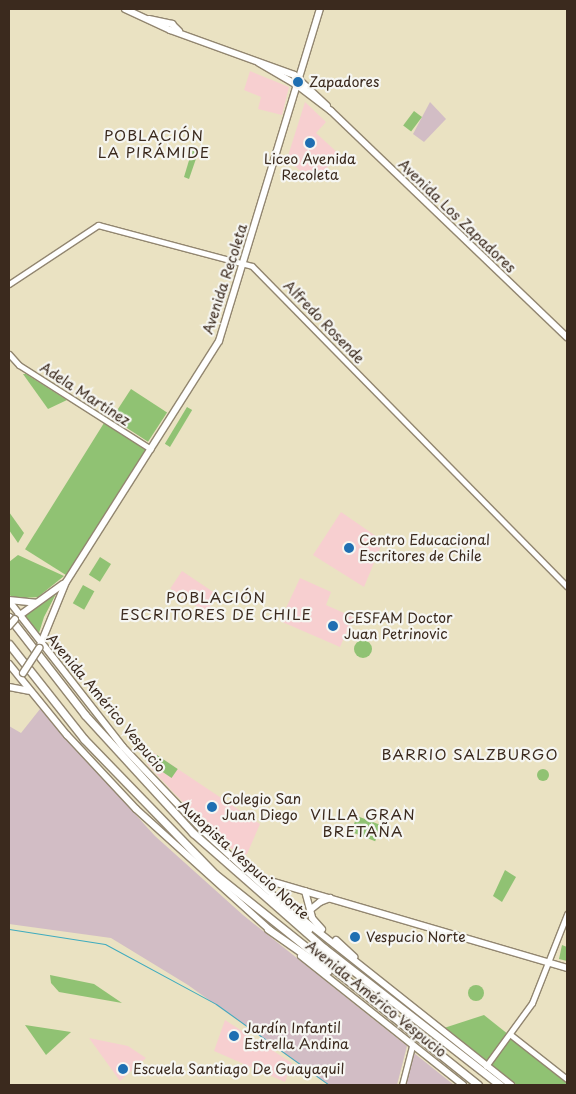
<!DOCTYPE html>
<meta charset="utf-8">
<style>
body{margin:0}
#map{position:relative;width:576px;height:1094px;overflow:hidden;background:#eae2c2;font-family:"Playpen Sans",sans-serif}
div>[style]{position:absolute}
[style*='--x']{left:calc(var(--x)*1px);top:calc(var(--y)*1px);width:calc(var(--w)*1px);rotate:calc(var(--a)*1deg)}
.built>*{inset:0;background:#f7cfd0;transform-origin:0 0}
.industrial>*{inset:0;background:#d2bdc5}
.green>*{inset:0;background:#90c273;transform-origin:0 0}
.round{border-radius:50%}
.stream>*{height:1px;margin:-0.5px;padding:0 0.5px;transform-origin:0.5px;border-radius:0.5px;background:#3fabbe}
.roads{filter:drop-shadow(1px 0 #928670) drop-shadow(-1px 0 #928670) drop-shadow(0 1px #928670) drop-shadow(0 -1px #928670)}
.minor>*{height:5px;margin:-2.5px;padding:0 2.5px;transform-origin:2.5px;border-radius:2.5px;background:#fff}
.major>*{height:6px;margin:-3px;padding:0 3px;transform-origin:3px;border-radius:3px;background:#fff}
.highway>*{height:7px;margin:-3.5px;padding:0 3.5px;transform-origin:3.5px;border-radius:3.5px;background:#fff}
.bridges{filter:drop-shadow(1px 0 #928670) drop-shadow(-1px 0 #928670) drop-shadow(0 1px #928670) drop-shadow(0 -1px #928670)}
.major-bridge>*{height:6px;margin:-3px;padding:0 3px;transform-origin:3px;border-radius:3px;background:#fff}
.dots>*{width:14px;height:14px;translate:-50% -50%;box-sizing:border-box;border:2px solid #f6f6f2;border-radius:50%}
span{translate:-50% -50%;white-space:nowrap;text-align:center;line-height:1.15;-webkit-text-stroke:4.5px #f6f6f2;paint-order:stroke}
.poi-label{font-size:14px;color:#3b2a1e}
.left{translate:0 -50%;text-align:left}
.street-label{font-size:14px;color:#3b2a1e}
.neighbourhood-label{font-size:15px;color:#3b2a1e;letter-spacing:1px}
.frame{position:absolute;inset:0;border:10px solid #3b2a1e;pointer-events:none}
</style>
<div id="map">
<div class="built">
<div style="clip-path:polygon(250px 71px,289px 87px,282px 115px,258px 109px,261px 97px,244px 90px)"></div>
<div style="clip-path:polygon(305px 102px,326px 122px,316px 133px,339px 154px,318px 177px,310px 170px,305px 175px,287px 159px)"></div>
<div style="clip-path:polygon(341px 512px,383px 541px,364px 587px,313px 555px)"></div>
<div style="left:182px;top:571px;width:43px;height:21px;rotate:34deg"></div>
<div style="clip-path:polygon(300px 578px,331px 592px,326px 605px,353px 617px,340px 647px,280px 621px)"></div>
<div style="clip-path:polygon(154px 753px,260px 824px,247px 854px,241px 856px,222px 841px,174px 793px,147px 764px)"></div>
<div style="clip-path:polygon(225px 1020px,292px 1063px,285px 1082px,214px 1051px)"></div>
<div style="clip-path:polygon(89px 1038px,128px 1046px,146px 1058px,120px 1081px)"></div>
</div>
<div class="industrial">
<div style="clip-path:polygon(430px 102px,446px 119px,424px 142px,413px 134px)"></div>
<div style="clip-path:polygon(40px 709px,155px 836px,243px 915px,407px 1046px,397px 1085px,328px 1085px,188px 985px,111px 938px,9px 924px,9px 726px,21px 733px)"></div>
<div style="clip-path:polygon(414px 1053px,454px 1085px,406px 1085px)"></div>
</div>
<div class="green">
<div style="left:414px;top:111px;width:10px;height:18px;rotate:37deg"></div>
<div style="clip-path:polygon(193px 147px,199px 150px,189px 179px,184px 177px)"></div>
<div style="clip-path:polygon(23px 374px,26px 374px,67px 400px,48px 409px)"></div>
<div style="left:131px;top:389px;width:43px;height:35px;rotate:33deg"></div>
<div style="left:187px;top:407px;width:6px;height:43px;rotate:31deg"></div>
<div style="left:104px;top:423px;width:51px;height:149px;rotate:32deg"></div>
<div style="clip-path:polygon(9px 512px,24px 533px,18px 543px,9px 530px)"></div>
<div style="clip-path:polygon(18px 555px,64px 576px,38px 597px,12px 599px,9px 593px,9px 562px)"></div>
<div style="left:100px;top:557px;width:13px;height:21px;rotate:32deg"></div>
<div style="left:83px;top:585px;width:13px;height:21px;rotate:29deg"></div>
<div style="clip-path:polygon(56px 594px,44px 617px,39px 633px,25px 616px)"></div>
<div class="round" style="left:354px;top:640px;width:18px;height:18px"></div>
<div style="left:157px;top:755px;width:25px;height:11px;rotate:34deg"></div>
<div class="round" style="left:537px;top:769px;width:12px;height:12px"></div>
<div style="left:357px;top:816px;width:26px;height:17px;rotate:21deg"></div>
<div style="clip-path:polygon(505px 870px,516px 877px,502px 902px,493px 896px)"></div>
<div style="clip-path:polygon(562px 945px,567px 947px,567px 961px,559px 959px)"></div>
<div style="clip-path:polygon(50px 975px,94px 984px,122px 1003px,59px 992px,51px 983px)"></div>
<div class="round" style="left:468px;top:985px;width:16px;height:16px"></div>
<div style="clip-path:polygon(484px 1015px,567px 1081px,567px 1085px,517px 1085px,444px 1028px)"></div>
<div style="clip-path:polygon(25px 1025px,71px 1032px,46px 1055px)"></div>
</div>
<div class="stream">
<div style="--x:9;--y:929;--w:97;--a:8.9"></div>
<div style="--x:105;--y:944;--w:126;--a:28.4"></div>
<div style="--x:216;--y:1004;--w:139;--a:35.6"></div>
</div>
<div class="roads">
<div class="minor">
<div style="--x:9;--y:284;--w:107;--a:-33.5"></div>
<div style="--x:98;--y:225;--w:159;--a:14.9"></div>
<div style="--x:252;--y:266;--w:449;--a:45.5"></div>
<div style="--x:9;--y:354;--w:15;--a:48"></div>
<div style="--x:19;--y:365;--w:156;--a:32.5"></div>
<div style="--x:511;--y:1035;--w:71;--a:38.2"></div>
<div style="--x:486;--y:1066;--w:78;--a:-53.9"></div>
<div style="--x:532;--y:1003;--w:96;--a:-68.5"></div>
<div style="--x:402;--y:1085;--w:40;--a:-75.6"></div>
</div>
<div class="major">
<div style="--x:125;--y:9;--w:50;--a:25"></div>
<div style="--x:170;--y:30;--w:132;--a:19.9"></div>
<div style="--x:294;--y:75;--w:45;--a:43.2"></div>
<div style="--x:149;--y:19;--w:24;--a:12"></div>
<div style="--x:172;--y:24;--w:10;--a:45"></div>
<div style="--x:259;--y:63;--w:44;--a:30.1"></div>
<div style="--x:297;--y:85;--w:43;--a:37.4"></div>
<div style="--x:331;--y:111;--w:327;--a:43.8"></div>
<div style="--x:9;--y:600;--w:27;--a:6"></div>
<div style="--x:9;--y:601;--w:185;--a:52"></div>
<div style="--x:123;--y:747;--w:115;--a:46.4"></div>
<div style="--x:202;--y:830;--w:99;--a:42.5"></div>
<div style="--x:16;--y:618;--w:58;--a:-35.9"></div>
<div style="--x:39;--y:648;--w:71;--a:-67.8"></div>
<div style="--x:66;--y:582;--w:285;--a:-57.6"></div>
<div style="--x:219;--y:341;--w:347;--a:-73.1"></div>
<div style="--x:9;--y:664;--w:92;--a:50.8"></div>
<div style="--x:67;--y:735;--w:101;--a:47"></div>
<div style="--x:136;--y:809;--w:183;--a:42.1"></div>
<div style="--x:9;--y:687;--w:20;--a:11"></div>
<div style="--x:253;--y:876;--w:327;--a:16.3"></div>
<div style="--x:305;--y:891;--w:28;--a:75"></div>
<div style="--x:312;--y:918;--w:15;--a:48"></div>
<div style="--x:310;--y:910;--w:13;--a:-39"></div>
<div style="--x:320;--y:902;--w:11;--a:-22"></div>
<div style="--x:296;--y:914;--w:275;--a:38.5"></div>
<div style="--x:336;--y:940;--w:25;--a:43"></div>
<div style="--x:301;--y:956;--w:207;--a:38.5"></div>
</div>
<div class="highway">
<div style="--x:9;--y:617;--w:124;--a:52.2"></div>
<div style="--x:85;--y:715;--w:160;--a:47.5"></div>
<div style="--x:193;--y:833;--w:174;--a:41.3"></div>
<div style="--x:324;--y:948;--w:223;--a:37.9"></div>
<div style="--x:9;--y:644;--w:121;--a:51.7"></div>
<div style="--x:84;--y:739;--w:188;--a:45.9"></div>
<div style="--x:215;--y:874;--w:337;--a:38.7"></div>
<div style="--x:272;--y:895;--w:50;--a:43.4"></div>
<div style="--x:268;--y:929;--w:73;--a:35"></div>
</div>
</div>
<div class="bridges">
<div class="major-bridge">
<div style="--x:9;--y:626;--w:9;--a:-49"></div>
<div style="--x:23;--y:673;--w:30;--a:-57"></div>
</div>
</div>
<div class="dots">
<div style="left:298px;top:82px;background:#1f6fb2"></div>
<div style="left:310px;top:143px;background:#1f6fb2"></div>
<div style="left:349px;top:548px;background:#1f6fb2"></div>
<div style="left:333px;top:626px;background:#1f6fb2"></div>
<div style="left:212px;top:807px;background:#1f6fb2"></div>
<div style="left:355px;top:937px;background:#1f6fb2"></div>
<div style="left:234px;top:1036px;background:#1f6fb2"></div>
<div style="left:123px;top:1069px;background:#1f6fb2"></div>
</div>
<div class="poi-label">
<span class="left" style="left:309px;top:82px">Zapadores</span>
<span style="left:310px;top:167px">Liceo Avenida<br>Recoleta</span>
<span class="left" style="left:359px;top:548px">Centro Educacional<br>Escritores de Chile</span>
<span class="left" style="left:344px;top:626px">CESFAM Doctor<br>Juan Petrinovic</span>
<span class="left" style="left:222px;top:807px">Colegio San<br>Juan Diego</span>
<span class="left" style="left:366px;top:937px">Vespucio Norte</span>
<span class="left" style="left:244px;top:1036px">Jardín Infantil<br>Estrella Andina</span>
<span class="left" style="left:133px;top:1069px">Escuela Santiago De Guayaquil</span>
</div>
<div class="street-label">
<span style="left:457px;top:216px;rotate:44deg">Avenida Los Zapadores</span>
<span style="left:225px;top:279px;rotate:-72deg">Avenida Recoleta</span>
<span style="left:324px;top:322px;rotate:46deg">Alfredo Rosende</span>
<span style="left:85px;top:394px;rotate:33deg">Adela Martínez</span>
<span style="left:106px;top:703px;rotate:50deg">Avenida Américo Vespucio</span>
<span style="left:244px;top:860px;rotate:42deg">Autopista Vespucio Norte</span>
<span style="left:376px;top:999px;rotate:39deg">Avenida Américo Vespucio</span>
</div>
<div class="neighbourhood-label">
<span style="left:154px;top:143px">POBLACIÓN<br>LA PIRÁMIDE</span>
<span style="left:216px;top:605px">POBLACIÓN<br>ESCRITORES DE CHILE</span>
<span style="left:470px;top:754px">BARRIO SALZBURGO</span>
<span style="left:363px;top:822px">VILLA GRAN<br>BRETAÑA</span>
</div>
<div class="frame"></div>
</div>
